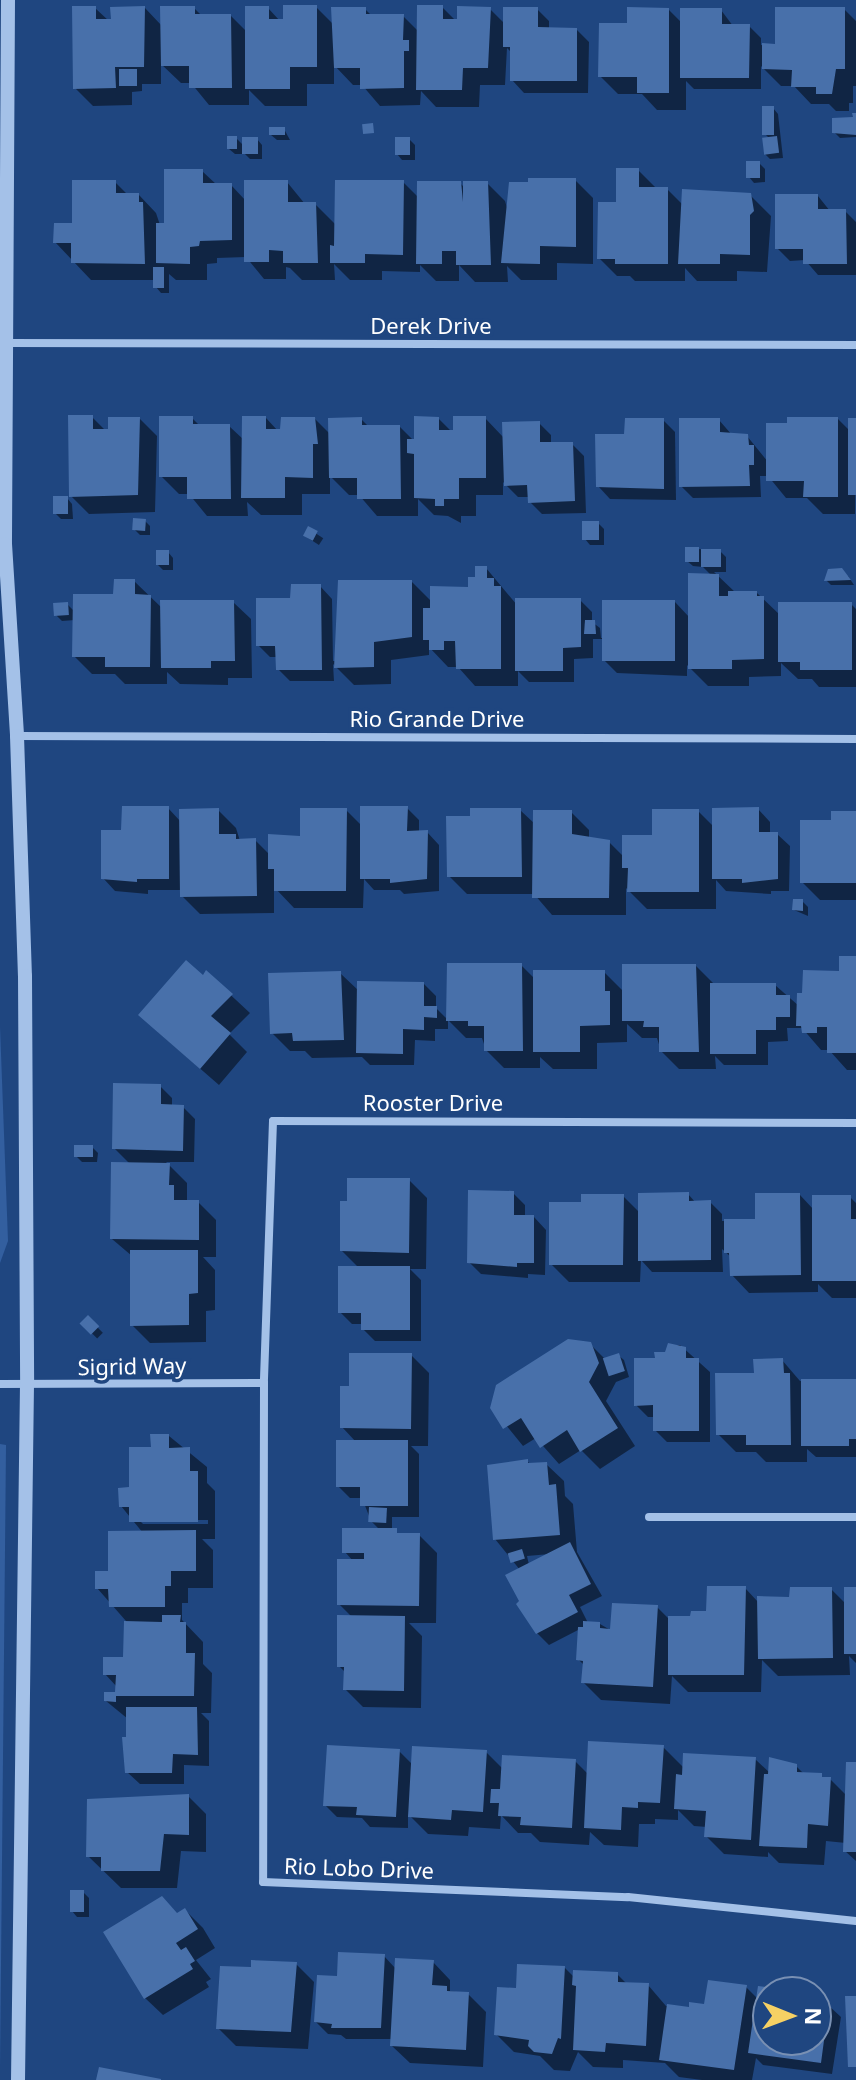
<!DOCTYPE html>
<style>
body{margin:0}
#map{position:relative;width:856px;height:2080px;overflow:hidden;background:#1f4680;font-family:"Noto Sans",sans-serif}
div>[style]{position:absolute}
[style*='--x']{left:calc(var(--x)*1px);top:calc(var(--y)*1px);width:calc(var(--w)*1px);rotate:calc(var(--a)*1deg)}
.green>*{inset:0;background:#335f9f}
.shadow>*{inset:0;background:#0007;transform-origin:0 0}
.building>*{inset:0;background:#4870aa;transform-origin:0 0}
.minor>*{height:8px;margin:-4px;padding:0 4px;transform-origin:4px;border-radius:4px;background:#a4c1e8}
.tertiary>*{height:14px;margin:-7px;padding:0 7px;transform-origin:7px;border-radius:7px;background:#a4c1e8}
span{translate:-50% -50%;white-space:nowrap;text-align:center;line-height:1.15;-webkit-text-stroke:7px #1f4680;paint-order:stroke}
.street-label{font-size:22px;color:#fff}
.north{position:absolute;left:752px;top:1976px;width:80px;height:80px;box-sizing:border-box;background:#1f4680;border:2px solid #7990b3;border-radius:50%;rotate:91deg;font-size:22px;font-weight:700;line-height:32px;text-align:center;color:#fff}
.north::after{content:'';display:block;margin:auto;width:28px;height:36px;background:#f6d164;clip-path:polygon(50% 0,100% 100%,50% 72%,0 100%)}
</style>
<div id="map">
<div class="green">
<div style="clip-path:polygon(0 1027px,8px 1241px,0 1263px)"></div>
<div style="clip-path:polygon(0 1444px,6px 1445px,0 2068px)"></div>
</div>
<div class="shadow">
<div style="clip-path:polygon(316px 7px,334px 25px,365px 9px,372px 16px,403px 16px,419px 32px,442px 7px,458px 23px,490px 9px,505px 24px,537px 9px,549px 21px,549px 29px,577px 30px,589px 42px,588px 93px,524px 93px,512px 80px,512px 53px,507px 48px,505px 85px,480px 85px,479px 107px,436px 107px,421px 91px,420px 105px,380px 106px,362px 85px,353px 85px,334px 65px,334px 84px,307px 84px,307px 106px,265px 106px,249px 90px,249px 105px,209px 105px,191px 83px,181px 83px,161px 64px,161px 84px,142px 84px,142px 91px,132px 92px,132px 105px,93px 106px,75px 88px,95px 8px,109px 21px,145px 8px,162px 26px,194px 8px,202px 16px,231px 16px,247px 32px,268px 8px,280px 21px)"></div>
<div style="clip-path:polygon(844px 9px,856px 21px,856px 86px,853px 86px,853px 103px,849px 103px,849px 111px,836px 111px,829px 104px,811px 104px,794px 86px,781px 86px,761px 66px,761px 89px,694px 89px,686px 81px,686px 110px,657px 110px,642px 94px,618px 94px,600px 76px,629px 25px,669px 10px,682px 23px,721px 10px,733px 26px,749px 26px,761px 38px,761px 45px,777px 46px)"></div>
<div style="clip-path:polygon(773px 108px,778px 114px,783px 158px,770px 159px,765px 154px,769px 138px,765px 134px)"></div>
<div style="clip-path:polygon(856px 117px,856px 137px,840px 138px,834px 132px)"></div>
<div style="clip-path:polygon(284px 129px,290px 140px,277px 140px,271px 135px)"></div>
<div style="clip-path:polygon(236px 138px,244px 146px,257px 139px,262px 145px,262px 159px,250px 159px,242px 151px,242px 154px,235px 154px,229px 149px)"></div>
<div style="clip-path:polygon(409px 139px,415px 145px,415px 160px,402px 160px,397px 154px)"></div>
<div style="clip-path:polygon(759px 163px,765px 169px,765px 182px,754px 183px,749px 177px)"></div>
<div style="clip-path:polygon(638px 170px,656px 188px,667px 189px,683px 205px,750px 195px,771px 216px,767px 272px,737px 271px,737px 281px,697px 281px,685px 268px,685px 281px,635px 281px,630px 276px,617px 276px,599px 258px,618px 204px)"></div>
<div style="clip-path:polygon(202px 171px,217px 185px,231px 185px,246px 201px,287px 182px,305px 204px,315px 204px,336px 225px,403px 182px,419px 198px,460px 183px,465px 188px,487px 183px,505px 201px,508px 211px,575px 180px,593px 198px,593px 264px,557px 263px,557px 280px,521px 280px,507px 266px,508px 282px,475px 282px,459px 265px,459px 281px,436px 281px,420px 265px,420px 272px,382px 271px,382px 280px,350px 280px,334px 264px,335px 280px,302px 280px,290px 268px,286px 267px,286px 279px,264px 279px,246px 257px,217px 258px,217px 263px,207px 264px,207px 280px,176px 280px,169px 274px,169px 293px,161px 293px,156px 287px,155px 280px,91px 280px,55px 242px,115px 182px,128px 195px,139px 195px,156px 213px,160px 225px,166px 225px)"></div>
<div style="clip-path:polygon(818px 196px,830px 211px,845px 211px,856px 222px,856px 275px,818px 275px,805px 260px,790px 261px,777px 248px)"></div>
<div style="clip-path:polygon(92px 417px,106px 431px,139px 418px,157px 436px,155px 512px,89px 514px,71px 496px)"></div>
<div style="clip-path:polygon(192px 418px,200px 426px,229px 426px,244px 440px,266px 418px,278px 431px,315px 419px,331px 435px,361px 419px,369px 427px,400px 427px,416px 443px,438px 418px,452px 432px,485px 418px,504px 438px,539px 423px,551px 435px,551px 444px,572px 444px,584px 456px,586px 513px,542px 514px,530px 502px,530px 497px,518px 497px,503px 482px,503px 495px,476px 495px,476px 516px,461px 516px,461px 523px,448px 516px,434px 515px,418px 499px,418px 516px,377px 516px,359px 495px,349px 495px,330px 476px,330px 494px,302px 494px,302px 515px,261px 515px,247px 502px,248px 516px,207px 516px,189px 494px,179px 494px,161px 476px)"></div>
<div style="clip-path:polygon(838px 419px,850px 431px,856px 420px,855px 514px,823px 514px,807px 498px,786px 498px,768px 476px,760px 476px,761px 497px,693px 498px,681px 486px,719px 420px,732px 435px,747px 436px,768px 462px)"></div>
<div style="clip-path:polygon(663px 420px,675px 432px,676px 500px,610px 499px,598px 486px,626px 436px)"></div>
<div style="clip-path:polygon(67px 498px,72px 504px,73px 519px,61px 519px,55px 513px)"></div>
<div style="clip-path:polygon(145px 521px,150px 526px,150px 535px,140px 535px,134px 529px)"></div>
<div style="clip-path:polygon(598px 523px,604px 529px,604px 545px,590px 545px,585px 539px)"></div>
<div style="left:309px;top:529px;width:17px;height:8px;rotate:33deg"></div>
<div style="clip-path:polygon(698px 549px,720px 551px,726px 557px,726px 572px,714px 572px,736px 593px,757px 593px,780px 615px,851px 604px,856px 609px,856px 687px,819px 687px,812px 679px,798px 679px,781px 663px,781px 676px,749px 677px,749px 686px,708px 686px,687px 665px,687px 676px,617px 673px,604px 660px,604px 639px,593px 639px,593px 658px,574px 659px,574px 682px,529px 682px,518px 671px,518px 686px,475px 686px,458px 667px,448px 667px,429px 647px,429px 655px,391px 660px,391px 684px,354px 685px,333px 664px,334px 681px,290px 681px,278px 669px,277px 657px,270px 657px,258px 645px,292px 600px,320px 586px,332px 599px,333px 661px,337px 661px,412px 582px,432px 602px,470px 589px,486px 568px,517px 605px,580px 600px,592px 612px,592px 622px,600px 628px,601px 638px,604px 638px,675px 602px,690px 618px,712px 576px,703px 567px,693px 566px,687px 561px)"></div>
<div style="clip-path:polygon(168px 552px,173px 558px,173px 570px,163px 570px,158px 565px)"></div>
<div style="clip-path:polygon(848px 576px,854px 585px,831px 585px,826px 580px)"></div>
<div style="clip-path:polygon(134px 581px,162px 608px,233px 602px,251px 619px,252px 678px,228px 678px,228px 685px,180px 684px,167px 672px,167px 684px,125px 684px,115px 674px,92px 674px,74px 656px,75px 620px,62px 621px,56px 615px,67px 604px,75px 612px,115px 596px)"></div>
<div style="clip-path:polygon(168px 808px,181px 822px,218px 810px,236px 828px,240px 841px,255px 840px,270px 855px,346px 810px,362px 826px,407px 808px,419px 820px,419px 832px,427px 832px,439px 845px,439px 891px,404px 894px,400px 890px,374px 890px,364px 879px,363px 908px,294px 908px,274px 887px,274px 913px,200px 914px,182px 896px,182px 890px,148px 890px,148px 894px,115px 891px,103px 878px,123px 832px)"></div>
<div style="clip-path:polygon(758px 809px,770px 822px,770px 834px,777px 834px,790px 846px,789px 891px,771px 891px,771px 894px,726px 891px,716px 880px,716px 909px,647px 909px,626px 888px,626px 915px,552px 915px,534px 894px,467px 894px,449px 876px,472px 818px,520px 810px,535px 824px,571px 812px,589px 830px,589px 839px,609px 842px,624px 857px,698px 811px,714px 827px)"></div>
<div style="clip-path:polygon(856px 813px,856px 900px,820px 900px,802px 882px,834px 822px)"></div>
<div style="clip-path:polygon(802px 901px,808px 907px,808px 916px,794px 910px)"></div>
<div style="clip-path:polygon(856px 958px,856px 1070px,847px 1070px,829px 1050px,821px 1050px,802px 1028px,787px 1028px,788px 1041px,768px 1042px,768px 1065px,724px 1065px,715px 1056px,716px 1069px,679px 1069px,661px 1051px,657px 1038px,642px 1038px,627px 1024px,627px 1042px,597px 1043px,597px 1069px,553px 1069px,540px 1057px,540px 1068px,504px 1068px,486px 1050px,482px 1038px,466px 1038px,448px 1020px,448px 1029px,435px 1029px,435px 1041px,415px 1040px,414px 1065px,370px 1065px,362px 1057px,312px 1058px,305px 1051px,290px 1051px,272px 1033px,340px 973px,359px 991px,424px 984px,436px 996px,436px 1008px,448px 1020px,521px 965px,535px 979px,604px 972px,624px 992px,696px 966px,715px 985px,775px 985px,799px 1006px)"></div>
<div style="clip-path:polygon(207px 973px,250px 1013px,229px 1034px,247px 1052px,219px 1085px,158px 1032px)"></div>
<div style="clip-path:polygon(160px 1086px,172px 1098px,172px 1107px,183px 1107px,195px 1119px,194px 1162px,166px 1162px,187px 1183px,187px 1200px,198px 1202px,216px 1220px,216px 1257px,203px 1257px,215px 1270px,215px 1310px,206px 1311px,206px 1342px,150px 1343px,132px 1325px,132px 1256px,112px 1239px,130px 1164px,114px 1148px)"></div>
<div style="clip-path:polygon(92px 1147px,98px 1153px,97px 1162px,82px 1162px,76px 1156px)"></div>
<div style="clip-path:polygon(409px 1180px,427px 1198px,426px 1269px,410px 1269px,421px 1280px,421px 1341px,375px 1341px,363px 1329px,363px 1324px,352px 1324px,340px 1312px,359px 1268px,342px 1251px,349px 1203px)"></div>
<div style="clip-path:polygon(513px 1193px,525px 1205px,525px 1217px,534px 1217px,546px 1230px,545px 1275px,528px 1274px,528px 1278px,481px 1274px,469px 1262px)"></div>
<div style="clip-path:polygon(688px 1194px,696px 1203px,710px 1202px,722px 1214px,722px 1221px,757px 1221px,800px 1195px,814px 1210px,850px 1197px,856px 1203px,856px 1298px,832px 1298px,818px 1284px,818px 1292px,749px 1293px,732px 1275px,732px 1258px,722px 1249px,723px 1272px,652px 1272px,641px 1260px,640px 1282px,569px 1282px,551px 1264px,583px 1204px,623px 1196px,640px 1213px)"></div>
<div style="left:88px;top:1318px;width:21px;height:8px;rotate:45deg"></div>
<div style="clip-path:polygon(590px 1344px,605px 1359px,618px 1355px,624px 1360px,629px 1377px,616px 1382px,606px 1401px,635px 1446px,600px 1469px,581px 1450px,559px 1464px,536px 1438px,523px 1446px,492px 1408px)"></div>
<div style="clip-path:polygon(670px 1345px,680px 1345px,710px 1372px,710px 1442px,667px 1442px,655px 1430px,655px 1417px,648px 1417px,636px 1405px,657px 1360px,666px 1354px)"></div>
<div style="clip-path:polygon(411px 1355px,429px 1373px,428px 1446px,411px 1446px,419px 1454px,419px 1517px,392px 1517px,392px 1530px,401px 1535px,419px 1535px,437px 1553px,436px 1623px,409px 1623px,422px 1636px,421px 1708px,363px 1707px,345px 1689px,346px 1673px,339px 1666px,352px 1617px,339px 1604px,353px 1561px,345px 1552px,380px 1530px,371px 1521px,362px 1498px,350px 1498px,338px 1486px,356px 1442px,342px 1427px,351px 1388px)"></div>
<div style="clip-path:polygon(782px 1360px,800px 1381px,856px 1381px,856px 1457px,816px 1457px,807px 1449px,807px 1462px,766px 1462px,756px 1452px,736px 1452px,718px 1434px,756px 1375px)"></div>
<div style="clip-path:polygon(evenodd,169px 1436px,207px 1467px,207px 1483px,215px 1491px,215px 1539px,202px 1539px,213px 1550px,213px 1588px,188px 1588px,188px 1603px,182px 1603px,182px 1620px,203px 1642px,203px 1664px,212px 1673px,211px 1713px,201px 1713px,209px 1721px,209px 1766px,184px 1765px,184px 1784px,140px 1784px,127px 1772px,128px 1719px,106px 1701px,117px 1694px,117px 1687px,105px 1674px,125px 1659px,126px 1621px,97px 1588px,143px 1533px,121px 1506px,153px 1449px,169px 1436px,139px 1520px,208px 1520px,208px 1524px,143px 1524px,139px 1520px)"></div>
<div style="clip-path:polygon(evenodd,527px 1461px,531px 1465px,546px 1464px,564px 1481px,565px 1496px,573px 1504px,577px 1552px,602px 1596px,580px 1607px,588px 1623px,600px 1624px,612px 1631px,657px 1607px,668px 1618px,692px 1618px,708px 1613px,745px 1588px,759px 1603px,831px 1589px,846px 1604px,856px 1589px,856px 1663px,849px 1656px,850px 1675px,778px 1676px,762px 1660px,761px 1692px,688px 1692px,672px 1676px,670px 1704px,601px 1700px,583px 1682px,584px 1665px,578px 1659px,580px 1629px,549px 1645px,537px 1633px,522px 1602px,520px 1570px,495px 1539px,527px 1461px,550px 1554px,529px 1565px,527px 1556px,550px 1554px)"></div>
<div style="clip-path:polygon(663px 1747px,684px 1768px,755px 1759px,770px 1773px,796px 1766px,804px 1774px,830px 1779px,847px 1796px,856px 1764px,856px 1861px,845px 1851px,846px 1843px,826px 1841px,824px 1865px,779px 1863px,768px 1852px,768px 1857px,724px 1854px,706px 1836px,707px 1827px,694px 1826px,678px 1810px,678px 1820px,655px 1819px,655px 1824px,639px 1824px,638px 1847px,604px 1845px,590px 1832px,589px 1845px,540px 1842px,531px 1833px,518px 1833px,501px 1815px,500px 1829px,469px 1827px,468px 1836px,428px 1834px,408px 1814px,408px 1828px,370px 1827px,362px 1818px,337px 1817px,325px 1805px,399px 1751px,413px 1765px,486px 1752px,503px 1769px,575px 1761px,589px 1775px)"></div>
<div style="clip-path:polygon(189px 1797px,206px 1814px,206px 1852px,181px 1851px,177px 1888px,121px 1888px,88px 1856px)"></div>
<div style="clip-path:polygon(83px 1892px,89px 1898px,89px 1917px,77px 1917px,72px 1911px)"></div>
<div style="clip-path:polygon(185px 1910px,203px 1928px,215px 1948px,196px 1960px,211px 1979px,206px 1982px,209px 1987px,163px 2015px,145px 1998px,178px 1915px)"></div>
<div style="clip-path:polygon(384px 1956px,396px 1969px,433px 1962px,450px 1980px,450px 1991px,468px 1994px,486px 2012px,483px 2067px,410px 2063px,392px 2046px,392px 2039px,346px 2039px,341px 2035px,328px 2034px,316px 2022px)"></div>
<div style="clip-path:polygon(296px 1964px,314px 1982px,308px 2049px,236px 2046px,218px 2028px)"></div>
<div style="clip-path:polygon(565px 1968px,575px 1978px,617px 1974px,627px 1984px,648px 1985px,666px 2006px,690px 2009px,706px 2006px,746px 1987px,758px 1999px,759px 1988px,788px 1992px,768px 1992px,768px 2040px,816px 2040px,816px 2003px,828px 2005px,841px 2017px,832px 2074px,763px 2065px,756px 2058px,752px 2080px,702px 2080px,679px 2077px,665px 2063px,623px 2060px,623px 2068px,593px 2067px,578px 2052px,570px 2071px,554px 2070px,540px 2056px,514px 2052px,496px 2034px,518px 1990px)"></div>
</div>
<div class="building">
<div style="clip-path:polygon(283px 5px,317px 5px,317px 67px,290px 67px,290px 89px,245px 89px,245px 6px,269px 6px,269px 19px,283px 19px)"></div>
<div style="clip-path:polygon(417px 5px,443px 5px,443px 19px,457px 19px,457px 6px,491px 7px,488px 68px,463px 68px,462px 90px,416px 90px)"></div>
<div style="clip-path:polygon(72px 6px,96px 6px,96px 19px,111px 19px,110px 7px,145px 6px,144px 67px,115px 67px,116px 88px,73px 89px)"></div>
<div style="clip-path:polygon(160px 6px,195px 6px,195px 14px,231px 14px,232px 88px,189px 88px,189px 66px,161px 66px)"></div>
<div style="clip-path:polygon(331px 7px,366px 7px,366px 14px,404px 14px,403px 40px,409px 40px,409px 51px,404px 51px,404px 88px,360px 89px,360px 68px,334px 68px)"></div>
<div style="clip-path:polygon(503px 7px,538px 7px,538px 27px,577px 28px,577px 81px,510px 81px,510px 47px,503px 47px)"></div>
<div style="clip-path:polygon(627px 7px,669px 8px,669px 93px,637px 93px,637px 77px,598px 77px,599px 23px,627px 23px)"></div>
<div style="clip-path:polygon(775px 7px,845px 7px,845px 69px,836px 69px,832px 94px,816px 94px,816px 87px,791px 87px,792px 70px,762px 69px,762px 43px,775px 44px)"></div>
<div style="clip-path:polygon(680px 8px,722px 8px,722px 24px,750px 24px,749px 78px,680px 78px)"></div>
<div style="left:137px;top:69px;width:17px;height:18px;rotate:90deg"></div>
<div style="left:774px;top:106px;width:29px;height:12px;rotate:90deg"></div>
<div style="clip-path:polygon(852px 113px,856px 113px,856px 135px,832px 133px,832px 118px,853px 117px)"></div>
<div style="left:373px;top:123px;width:10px;height:11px;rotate:84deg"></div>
<div style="left:269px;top:127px;width:16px;height:8px"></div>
<div style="left:227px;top:136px;width:10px;height:13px"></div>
<div style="left:777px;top:136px;width:17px;height:15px;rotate:83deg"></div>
<div style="left:242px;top:137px;width:16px;height:17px"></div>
<div style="left:395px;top:137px;width:15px;height:18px"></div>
<div style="left:760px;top:161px;width:17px;height:14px;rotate:90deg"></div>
<div style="clip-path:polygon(616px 168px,639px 168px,639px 187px,668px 187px,668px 264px,615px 264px,615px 259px,597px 259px,598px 202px,616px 202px)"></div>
<div style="clip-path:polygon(164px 169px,203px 169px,203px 183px,232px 183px,232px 240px,200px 241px,199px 246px,190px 247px,190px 264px,156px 263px,156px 223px,164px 223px)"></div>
<div style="clip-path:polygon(528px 178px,576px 178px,576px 247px,540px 246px,540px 264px,501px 263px,509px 182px,528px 182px)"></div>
<div style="clip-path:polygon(72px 180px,116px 180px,116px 193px,139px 193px,139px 202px,143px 202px,145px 264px,71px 263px,71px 243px,53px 243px,54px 223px,72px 223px)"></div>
<div style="clip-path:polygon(244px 180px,288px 180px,288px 202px,316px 202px,318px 263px,283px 263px,283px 251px,269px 250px,269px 262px,244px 262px)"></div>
<div style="clip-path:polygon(335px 180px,404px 180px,403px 255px,365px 254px,365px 263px,330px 263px,330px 245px,334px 246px)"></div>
<div style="clip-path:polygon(417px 181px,461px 181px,463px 202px,463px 181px,488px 181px,491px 265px,456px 265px,456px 251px,442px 251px,442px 264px,416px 264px)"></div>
<div style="clip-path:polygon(682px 189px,751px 193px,754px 211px,750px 215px,750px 255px,720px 254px,720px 264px,678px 264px)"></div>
<div style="clip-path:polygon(775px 194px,818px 194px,818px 209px,846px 209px,847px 264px,803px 264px,803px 249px,775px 249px)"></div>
<div style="left:153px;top:267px;width:11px;height:21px"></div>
<div style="clip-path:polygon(68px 415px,93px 415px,93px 429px,108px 429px,108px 417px,140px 417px,138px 495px,69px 497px)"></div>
<div style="clip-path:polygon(159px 416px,193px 416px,193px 424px,230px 424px,231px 499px,187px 499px,187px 477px,159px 477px)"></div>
<div style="clip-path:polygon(242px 416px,266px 416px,266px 429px,280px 429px,281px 417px,315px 417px,318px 444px,313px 444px,313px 478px,285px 477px,285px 498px,241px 498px)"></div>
<div style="clip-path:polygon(414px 416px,439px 417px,439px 430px,453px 430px,453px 416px,486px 416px,486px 478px,459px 478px,459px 499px,444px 499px,444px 506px,435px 506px,435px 499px,414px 498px,414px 454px,407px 453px,407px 439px,414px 439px)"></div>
<div style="clip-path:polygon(362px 417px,362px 425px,400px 425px,401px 499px,357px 499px,357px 478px,329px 478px,328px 418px)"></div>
<div style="clip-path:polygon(787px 417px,838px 417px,838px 497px,803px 497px,804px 481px,766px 481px,766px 423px,787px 423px)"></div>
<div style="clip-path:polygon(625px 418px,664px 418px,664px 489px,596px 487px,595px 434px,624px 434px)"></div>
<div style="clip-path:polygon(679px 418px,720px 418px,720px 432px,748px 434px,749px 445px,754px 445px,754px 465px,749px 465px,750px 486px,679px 487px)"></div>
<div style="left:848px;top:418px;width:8px;height:77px"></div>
<div style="clip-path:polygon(540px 421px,540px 442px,573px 442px,575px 501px,528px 503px,527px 485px,504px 486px,502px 422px)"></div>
<div style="left:53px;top:496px;width:15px;height:18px"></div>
<div style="left:133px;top:518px;width:13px;height:12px;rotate:4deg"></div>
<div style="left:599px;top:521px;width:19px;height:17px;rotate:90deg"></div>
<div style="left:308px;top:526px;width:11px;height:11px;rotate:27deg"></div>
<div style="left:685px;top:547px;width:14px;height:15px"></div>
<div style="left:701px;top:549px;width:20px;height:18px"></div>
<div style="left:156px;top:550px;width:13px;height:15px"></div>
<div style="clip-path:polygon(475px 566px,487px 566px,487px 578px,494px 578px,494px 586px,501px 586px,501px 669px,456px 669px,455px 641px,444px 641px,444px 650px,429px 650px,429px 640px,423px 640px,423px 608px,430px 608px,430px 586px,468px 587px,468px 577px,475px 577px)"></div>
<div style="clip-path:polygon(842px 568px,851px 580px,824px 581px,828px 569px)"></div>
<div style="clip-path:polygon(688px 573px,719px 574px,719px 596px,728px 596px,728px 591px,757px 591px,757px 596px,764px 596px,764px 659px,732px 660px,732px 669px,688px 669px)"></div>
<div style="clip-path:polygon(114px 579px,135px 579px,135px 594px,151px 595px,150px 667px,105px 667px,105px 657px,72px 657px,73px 594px,113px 594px)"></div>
<div style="clip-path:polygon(338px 580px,412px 580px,412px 637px,374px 642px,374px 667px,334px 668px)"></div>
<div style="clip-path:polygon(291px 584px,321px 584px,322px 670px,276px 670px,275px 646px,256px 646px,256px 598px,290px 598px)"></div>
<div style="clip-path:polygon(515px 598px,581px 598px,581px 647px,563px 648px,563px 671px,515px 671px)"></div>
<div style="clip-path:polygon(160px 600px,234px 600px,235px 661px,211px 661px,211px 668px,161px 668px)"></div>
<div style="left:602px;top:600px;width:73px;height:61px"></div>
<div style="left:68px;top:602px;width:13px;height:15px;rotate:86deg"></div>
<div style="clip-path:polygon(778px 602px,852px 602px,852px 670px,800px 670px,800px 662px,778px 662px)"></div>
<div style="clip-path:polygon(585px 620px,595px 620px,596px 634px,584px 634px)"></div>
<div style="clip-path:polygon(122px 806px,169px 806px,169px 879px,137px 879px,137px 882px,101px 879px,101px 830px,121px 830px)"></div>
<div style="clip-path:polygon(360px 806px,408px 806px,407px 831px,428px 830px,427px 879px,390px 883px,390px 879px,360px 879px)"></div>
<div style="clip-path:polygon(759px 807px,759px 832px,778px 832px,778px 879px,742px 883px,742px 879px,712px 879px,712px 808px)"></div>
<div style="clip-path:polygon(219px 808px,219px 834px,236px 834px,236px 839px,256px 838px,257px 896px,180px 897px,179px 809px)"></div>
<div style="clip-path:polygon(300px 808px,347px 808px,346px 891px,274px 891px,274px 869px,268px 869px,268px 834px,300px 836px)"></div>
<div style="clip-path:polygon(470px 808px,521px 808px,522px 877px,447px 877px,446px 816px,470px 816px)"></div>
<div style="clip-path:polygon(652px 809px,699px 809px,699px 892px,627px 892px,628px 868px,622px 868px,622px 835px,652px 835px)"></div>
<div style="clip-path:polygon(533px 810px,572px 810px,572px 834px,610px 840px,609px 898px,532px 898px)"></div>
<div style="clip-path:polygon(831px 811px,856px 811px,856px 883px,800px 883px,800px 820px,831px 820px)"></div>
<div style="clip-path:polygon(793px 899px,803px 899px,803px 911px,792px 910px)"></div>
<div style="clip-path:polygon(839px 956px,856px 956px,856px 1053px,827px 1053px,827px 1027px,817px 1027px,817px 1033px,802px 1033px,801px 1026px,796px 1026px,797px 993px,802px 993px,803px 970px,839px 971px)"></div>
<div style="clip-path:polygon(186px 960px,203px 975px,206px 970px,233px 994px,211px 1016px,231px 1033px,200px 1069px,138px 1015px)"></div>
<div style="clip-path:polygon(447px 963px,522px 963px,523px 1051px,484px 1051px,484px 1026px,468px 1026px,468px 1021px,446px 1021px)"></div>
<div style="clip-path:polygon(622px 964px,696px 964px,699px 1052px,659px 1052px,659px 1027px,643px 1027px,644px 1021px,622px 1021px)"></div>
<div style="clip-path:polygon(533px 970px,605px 970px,605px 991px,610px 991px,610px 1025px,580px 1026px,580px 1052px,533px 1052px)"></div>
<div style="clip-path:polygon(341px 971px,344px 1040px,293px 1041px,292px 1033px,270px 1034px,268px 973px)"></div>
<div style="clip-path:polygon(357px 981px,424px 982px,424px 1006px,437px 1006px,437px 1018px,424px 1017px,424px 1030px,403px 1029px,403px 1054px,356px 1053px)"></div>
<div style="clip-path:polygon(710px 983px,776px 983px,776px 995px,790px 995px,790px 1017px,776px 1017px,776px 1030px,756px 1030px,756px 1054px,710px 1054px)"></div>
<div style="clip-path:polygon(113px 1083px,161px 1084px,161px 1104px,184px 1105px,183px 1151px,112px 1149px)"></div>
<div style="left:74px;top:1145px;width:19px;height:12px"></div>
<div style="clip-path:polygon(111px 1162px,170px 1163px,169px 1185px,174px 1185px,174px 1200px,199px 1200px,199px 1240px,110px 1239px)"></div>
<div style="clip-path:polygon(347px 1178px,410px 1178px,409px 1253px,340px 1251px,340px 1201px,347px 1201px)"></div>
<div style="clip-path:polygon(468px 1190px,514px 1191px,514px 1215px,534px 1215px,534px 1263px,517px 1263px,517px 1267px,467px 1263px)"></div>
<div style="clip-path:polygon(689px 1192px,689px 1201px,711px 1200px,711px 1260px,638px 1261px,638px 1193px)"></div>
<div style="clip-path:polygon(755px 1193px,800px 1193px,801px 1275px,730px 1276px,729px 1253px,724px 1253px,724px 1219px,755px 1219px)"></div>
<div style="clip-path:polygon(581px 1194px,624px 1194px,623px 1265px,549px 1265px,549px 1202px,581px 1202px)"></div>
<div style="clip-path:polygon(812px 1195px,851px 1195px,851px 1219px,856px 1219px,856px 1281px,812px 1281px)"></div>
<div style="clip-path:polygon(130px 1250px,198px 1250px,198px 1293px,189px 1294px,189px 1325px,130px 1326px)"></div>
<div style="clip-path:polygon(338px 1266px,410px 1266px,410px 1330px,361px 1330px,361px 1313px,338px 1313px)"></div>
<div style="left:88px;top:1315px;width:16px;height:12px;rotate:45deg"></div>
<div style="clip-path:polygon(568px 1339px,591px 1342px,599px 1363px,589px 1382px,618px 1428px,580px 1452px,567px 1430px,540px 1448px,521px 1418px,503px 1429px,490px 1408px,496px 1385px)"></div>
<div style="clip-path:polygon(668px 1343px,686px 1347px,686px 1358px,699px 1358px,699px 1431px,653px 1431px,653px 1405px,634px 1406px,634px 1358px,655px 1358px,654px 1352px,665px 1352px)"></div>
<div style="clip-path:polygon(349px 1353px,412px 1353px,411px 1429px,340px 1428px,340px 1386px,349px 1386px)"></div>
<div style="left:619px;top:1353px;width:19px;height:17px;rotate:72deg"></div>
<div style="clip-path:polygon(783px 1358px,784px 1373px,790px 1373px,791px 1445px,746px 1445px,746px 1435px,716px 1435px,715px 1373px,754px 1373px,753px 1359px)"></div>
<div style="clip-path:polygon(801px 1379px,856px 1379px,856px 1439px,849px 1439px,849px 1446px,801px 1446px)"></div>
<div style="clip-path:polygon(150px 1434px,169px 1434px,169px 1448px,190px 1447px,190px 1471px,198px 1471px,198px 1522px,129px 1522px,129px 1507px,119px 1507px,118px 1488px,129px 1487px,129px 1447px,151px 1447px)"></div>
<div style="clip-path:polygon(336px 1440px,408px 1440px,408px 1506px,360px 1506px,360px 1487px,336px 1487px)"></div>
<div style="clip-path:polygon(528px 1459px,528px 1463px,547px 1462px,549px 1485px,556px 1484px,560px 1535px,493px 1540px,487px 1465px)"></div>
<div style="left:369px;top:1507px;width:18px;height:15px;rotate:3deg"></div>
<div style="clip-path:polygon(342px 1528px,397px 1528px,397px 1533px,420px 1533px,419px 1606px,337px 1605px,337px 1559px,364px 1559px,364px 1553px,342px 1553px)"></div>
<div style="clip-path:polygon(196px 1530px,196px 1571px,171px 1571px,171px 1586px,165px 1586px,165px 1607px,109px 1607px,108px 1589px,95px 1589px,95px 1571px,108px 1571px,108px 1531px)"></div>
<div style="clip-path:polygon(570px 1542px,591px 1584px,569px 1595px,578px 1612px,536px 1634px,516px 1604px,519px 1601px,505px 1575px)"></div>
<div style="left:522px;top:1549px;width:10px;height:15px;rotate:73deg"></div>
<div style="clip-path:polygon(707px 1586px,746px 1586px,744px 1675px,668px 1675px,668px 1616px,690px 1616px,691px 1611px,706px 1611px)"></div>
<div style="clip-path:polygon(790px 1587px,832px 1587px,833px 1658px,758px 1659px,757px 1596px,789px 1597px)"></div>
<div style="left:856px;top:1587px;width:67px;height:12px;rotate:90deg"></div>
<div style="clip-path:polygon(612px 1603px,658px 1605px,653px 1687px,581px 1683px,583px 1661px,576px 1660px,578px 1627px,583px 1627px,583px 1621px,600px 1622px,600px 1628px,610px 1629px)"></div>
<div style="clip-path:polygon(162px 1615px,181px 1615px,180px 1622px,186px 1622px,186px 1653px,195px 1653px,194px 1696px,116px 1696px,116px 1702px,104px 1701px,104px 1692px,115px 1692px,116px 1675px,103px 1675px,103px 1657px,123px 1657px,124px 1621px,162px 1622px)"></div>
<div style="clip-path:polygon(337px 1615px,405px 1616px,404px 1691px,343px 1690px,344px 1667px,337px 1667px)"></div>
<div style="clip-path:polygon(126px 1707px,197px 1707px,198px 1755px,173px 1754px,172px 1773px,125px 1773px,122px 1737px,126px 1737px)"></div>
<div style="clip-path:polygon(588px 1741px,664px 1745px,660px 1803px,638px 1802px,638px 1808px,622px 1807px,621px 1830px,584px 1828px)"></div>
<div style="clip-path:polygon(327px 1745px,400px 1749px,396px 1817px,356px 1815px,357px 1807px,323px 1806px)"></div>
<div style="clip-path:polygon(412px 1746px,487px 1750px,483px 1812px,452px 1810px,451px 1820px,408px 1817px)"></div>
<div style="clip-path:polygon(683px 1753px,756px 1757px,751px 1840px,704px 1837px,706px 1811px,674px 1809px,676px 1774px,682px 1775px)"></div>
<div style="clip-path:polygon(502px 1755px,576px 1759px,572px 1828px,520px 1825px,521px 1817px,498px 1816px,499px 1803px,490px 1803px,491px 1789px,500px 1789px)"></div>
<div style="clip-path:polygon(769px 1757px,797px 1764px,797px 1772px,822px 1773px,822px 1777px,831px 1777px,828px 1826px,808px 1824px,807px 1848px,759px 1846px,764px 1774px,768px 1774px)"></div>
<div style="clip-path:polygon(846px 1762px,856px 1762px,856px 1852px,843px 1852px)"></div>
<div style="clip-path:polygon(189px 1794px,189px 1835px,164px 1834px,160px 1871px,101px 1871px,101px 1857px,86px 1857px,87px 1799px)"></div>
<div style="left:70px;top:1890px;width:14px;height:22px"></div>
<div style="clip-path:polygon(162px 1896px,177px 1913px,185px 1908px,198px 1929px,176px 1943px,181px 1950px,186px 1947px,195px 1961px,190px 1964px,193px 1969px,144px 1999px,103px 1932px)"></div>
<div style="clip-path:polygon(338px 1952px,385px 1954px,381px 2028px,331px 2028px,332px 2024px,314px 2022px,317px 1975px,337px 1976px)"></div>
<div style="clip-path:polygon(395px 1958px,434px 1960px,432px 1985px,447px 1986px,447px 1991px,469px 1992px,466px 2050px,390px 2046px)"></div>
<div style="clip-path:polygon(251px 1960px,297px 1962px,291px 2032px,216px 2029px,220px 1966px,251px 1967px)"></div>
<div style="clip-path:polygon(517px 1964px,565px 1966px,561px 2039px,558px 2038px,552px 2054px,534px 2052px,528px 2046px,529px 2040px,494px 2035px,497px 1987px,516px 1988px)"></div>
<div style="clip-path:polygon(573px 1970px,618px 1972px,618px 1982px,649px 1983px,646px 2046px,606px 2043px,605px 2052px,573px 2050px,576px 1986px,572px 1985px)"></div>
<div style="clip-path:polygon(708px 1980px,747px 1985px,734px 2070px,659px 2060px,667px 2004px,689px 2007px,689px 2002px,704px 2004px)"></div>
<div style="clip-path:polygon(758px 1986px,790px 1990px,768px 1992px,768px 2040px,816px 2040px,816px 2001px,829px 2003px,821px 2063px,748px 2053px)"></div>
<div style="clip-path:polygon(845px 1996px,856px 1996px,856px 2067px,848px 2067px)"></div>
<div style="clip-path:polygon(99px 2067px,161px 2079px,161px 2080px,96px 2080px)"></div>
</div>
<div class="minor">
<div style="--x:6;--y:343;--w:850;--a:0.13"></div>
<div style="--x:17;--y:736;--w:839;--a:0.2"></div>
<div style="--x:856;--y:1123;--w:583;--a:-179.8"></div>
<div style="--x:273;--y:1121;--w:262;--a:92"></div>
<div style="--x:264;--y:1383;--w:499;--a:90.1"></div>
<div style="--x:263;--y:1882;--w:365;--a:2.4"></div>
<div style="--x:628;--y:1897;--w:229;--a:6"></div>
<div style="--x:0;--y:1384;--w:264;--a:-0.2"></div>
<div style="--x:649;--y:1517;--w:207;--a:0"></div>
</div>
<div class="tertiary">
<div style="--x:8;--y:0;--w:544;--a:90.32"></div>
<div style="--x:5;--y:544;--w:192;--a:86.4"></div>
<div style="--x:17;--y:736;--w:240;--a:88.1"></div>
<div style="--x:25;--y:976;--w:408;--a:89.7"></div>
<div style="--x:27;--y:1384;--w:696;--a:90.74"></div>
</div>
<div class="street-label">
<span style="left:431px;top:326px">Derek Drive</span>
<span style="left:437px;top:719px">Rio Grande Drive</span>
<span style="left:433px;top:1103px">Rooster Drive</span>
<span style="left:132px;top:1366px;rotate:-1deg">Sigrid Way</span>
<span style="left:359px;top:1868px;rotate:2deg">Rio Lobo Drive</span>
</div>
<div class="north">N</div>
</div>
